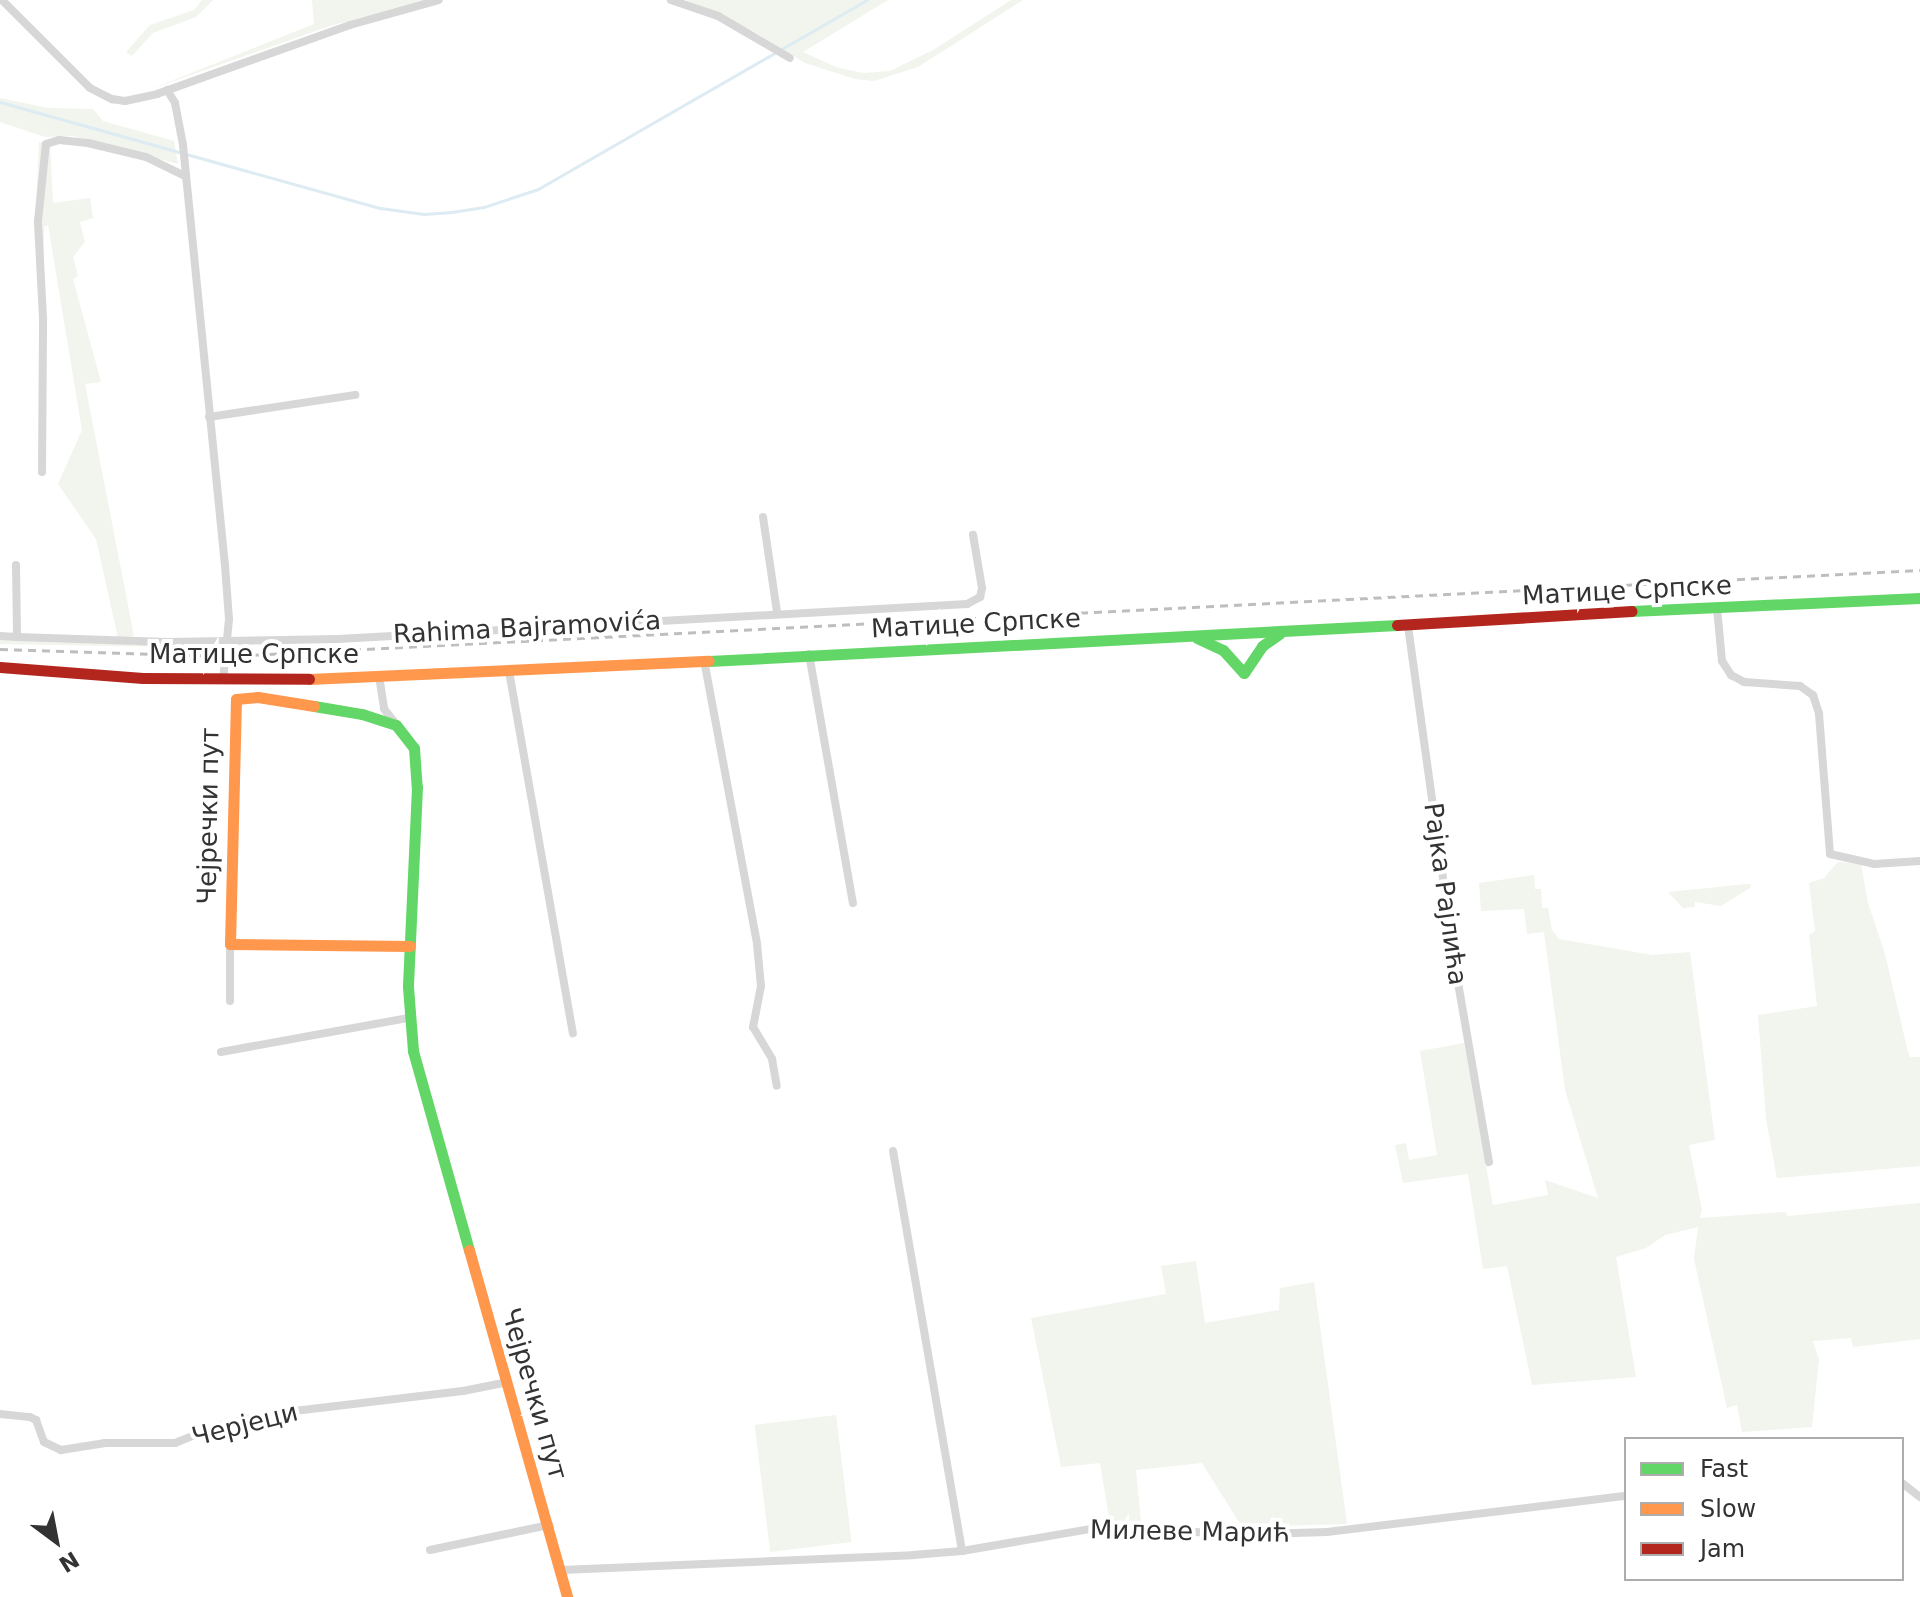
<!DOCTYPE html>
<meta charset="utf-8">
<style>
body{margin:0}
#map{position:relative;width:1920px;height:1597px;overflow:hidden;background:#fff;font-family:"DejaVu Sans",sans-serif}
div>[style]{position:absolute}
[style*='--x']{left:calc(var(--x)*1px);top:calc(var(--y)*1px);width:calc(var(--w)*1px);rotate:calc(var(--a)*1deg)}
.green>*{inset:0;background:#f1f5ed;transform-origin:0 0}
.stream>*{height:3px;margin:-1.5px;padding:0 1.5px;transform-origin:1.5px;border-radius:1.5px;background:#ddebf3}
.street>*{height:8px;margin:-4px;padding:0 4px;transform-origin:4px;border-radius:4px;background:#d7d7d7}
.fast>*{height:11px;margin:-5.5px;padding:0 5.5px;transform-origin:5.5px;border-radius:5.5px;background:#63d668}
.slow>*{height:11px;margin:-5.5px;padding:0 5.5px;transform-origin:5.5px;border-radius:5.5px;background:#ff974d}
.jam>*{height:11px;margin:-5.5px;padding:0 5.5px;transform-origin:5.5px;border-radius:5.5px;background:#b3261e}
.rail>*{height:3px;margin-top:-1.5px;transform-origin:0;background:repeating-linear-gradient(90deg,#bebebe 0 8px,transparent 0 14px)}
span{translate:-50% -50%;white-space:nowrap;text-align:center;line-height:1.15;-webkit-text-stroke:8px #fff;paint-order:stroke}
.street-label{font-size:26px;color:#333}
.legend{position:absolute;left:1624px;top:1437px;width:280px;height:144px;box-sizing:border-box;background:#fff;border:2px solid #adadad;margin:0;padding:10px 14px;list-style:none;font-size:24px;color:#333}
.legend li{display:flex;align-items:center;gap:16px;height:40px}
.legend b{width:40px;border:2px solid #adadad}
.north{position:absolute;left:16px;top:1501px;width:80px;height:80px;-webkit-text-stroke:6px #fff;paint-order:stroke;rotate:148deg;font-size:22px;font-weight:700;line-height:32px;text-align:center;color:#333}
.north::after{content:'';display:block;margin:auto;width:28px;height:36px;background:#333;clip-path:polygon(50% 0,100% 100%,50% 72%,0 100%)}
</style>
<div id="map">
<div class="green">
<div style="clip-path:polygon(202px 0,213px 0,196px 17px,153px 33px,132px 56px,126px 52px,150px 25px,194px 10px)"></div>
<div style="clip-path:polygon(312px 0,430px 0,330px 26px,151px 89px,314px 24px)"></div>
<div style="clip-path:polygon(686px 0,888px 0,803px 52px,836px 67px,863px 73px,890px 71px,935px 49px,1011px 0,1023px 0,918px 67px,874px 81px,855px 79px,805px 63px,758px 34px)"></div>
<div style="clip-path:polygon(0 98px,48px 108px,93px 109px,103px 121px,174px 141px,178px 164px,73px 136px,45px 137px,0 122px)"></div>
<div style="clip-path:polygon(39px 142px,50px 144px,53px 203px,90px 198px,93px 218px,80px 222px,85px 242px,73px 257px,78px 276px,73px 279px,101px 382px,85px 384px,134px 636px,118px 638px,96px 539px,58px 484px,82px 430px,48px 225px,44px 227px,44px 308px,36px 205px)"></div>
<div style="clip-path:polygon(0 636px,218px 642px,219px 648px,0 644px)"></div>
<div style="clip-path:polygon(1838px 862px,1861px 864px,1868px 903px,1885px 954px,1908px 1052px,1910px 1057px,1920px 1057px,1920px 1166px,1777px 1178px,1766px 1119px,1758px 1015px,1817px 1006px,1809px 935px,1815px 931px,1809px 883px,1824px 878px)"></div>
<div style="clip-path:polygon(1534px 875px,1535px 889px,1541px 889px,1542px 908px,1548px 908px,1552px 930px,1559px 939px,1652px 955px,1690px 952px,1715px 1140px,1689px 1145px,1702px 1210px,1700px 1218px,1785px 1212px,1788px 1216px,1920px 1203px,1920px 1339px,1853px 1347px,1851px 1338px,1813px 1341px,1819px 1360px,1812px 1427px,1742px 1432px,1737px 1405px,1727px 1408px,1694px 1259px,1698px 1227px,1665px 1235px,1646px 1248px,1616px 1257px,1636px 1377px,1532px 1385px,1507px 1266px,1483px 1269px,1468px 1174px,1403px 1183px,1395px 1145px,1406px 1143px,1409px 1160px,1437px 1155px,1420px 1051px,1464px 1043px,1493px 1205px,1548px 1195px,1545px 1180px,1598px 1198px,1565px 1090px,1544px 932px,1527px 934px,1524px 909px,1481px 911px,1479px 883px)"></div>
<div style="clip-path:polygon(1747px 884px,1751px 884px,1750px 888px,1721px 906px,1695px 902px,1695px 907px,1683px 908px,1668px 892px)"></div>
<div style="clip-path:polygon(1196px 1261px,1205px 1323px,1279px 1310px,1280px 1288px,1314px 1282px,1347px 1524px,1242px 1527px,1202px 1463px,1136px 1470px,1141px 1522px,1110px 1523px,1100px 1463px,1061px 1467px,1031px 1318px,1166px 1294px,1161px 1266px)"></div>
<div style="left:836px;top:1415px;width:128px;height:82px;rotate:83deg"></div>
</div>
<div class="stream">
<div style="--x:0;--y:102;--w:395;--a:15.6"></div>
<div style="--x:380;--y:208;--w:44;--a:7.8"></div>
<div style="--x:424;--y:214;--w:28;--a:-4"></div>
<div style="--x:452;--y:212;--w:32;--a:-9"></div>
<div style="--x:484;--y:207;--w:57;--a:-18.4"></div>
<div style="--x:538;--y:189;--w:379;--a:-29.9"></div>
</div>
<div class="street">
<div style="--x:2;--y:0;--w:124;--a:45"></div>
<div style="--x:90;--y:88;--w:25;--a:27"></div>
<div style="--x:112;--y:99;--w:13;--a:9"></div>
<div style="--x:125;--y:101;--w:33;--a:-12"></div>
<div style="--x:157;--y:94;--w:205;--a:-19.7"></div>
<div style="--x:350;--y:25;--w:92;--a:-15.7"></div>
<div style="--x:671;--y:0;--w:50;--a:18.8"></div>
<div style="--x:718;--y:16;--w:83;--a:30.3"></div>
<div style="--x:167;--y:90;--w:15;--a:58"></div>
<div style="--x:175;--y:103;--w:43;--a:79.2"></div>
<div style="--x:183;--y:145;--w:422;--a:84.3"></div>
<div style="--x:225;--y:565;--w:54;--a:85.8"></div>
<div style="--x:229;--y:619;--w:61;--a:95.6"></div>
<div style="--x:209;--y:417;--w:148;--a:-8.6"></div>
<div style="--x:42;--y:472;--w:154;--a:-89.6"></div>
<div style="--x:43;--y:318;--w:97;--a:-93"></div>
<div style="--x:38;--y:221;--w:77;--a:-84.1"></div>
<div style="--x:46;--y:144;--w:14;--a:-17"></div>
<div style="--x:59;--y:140;--w:29;--a:6"></div>
<div style="--x:88;--y:143;--w:60;--a:13.6"></div>
<div style="--x:146;--y:157;--w:43;--a:26"></div>
<div style="--x:763;--y:517;--w:96;--a:81.6"></div>
<div style="--x:16;--y:565;--w:72;--a:89.2"></div>
<div style="--x:17;--y:637;--w:150;--a:1.9"></div>
<div style="--x:167;--y:642;--w:171;--a:-1"></div>
<div style="--x:338;--y:639;--w:630;--a:-3.18"></div>
<div style="--x:967;--y:604;--w:15;--a:-28"></div>
<div style="--x:980;--y:597;--w:9;--a:-77"></div>
<div style="--x:982;--y:588;--w:54;--a:-99.6"></div>
<div style="--x:1717;--y:608;--w:53;--a:84.6"></div>
<div style="--x:1722;--y:661;--w:17;--a:57"></div>
<div style="--x:1731;--y:675;--w:15;--a:28"></div>
<div style="--x:1744;--y:682;--w:56;--a:4.1"></div>
<div style="--x:1800;--y:686;--w:16;--a:35"></div>
<div style="--x:1813;--y:695;--w:20;--a:72"></div>
<div style="--x:1819;--y:714;--w:140;--a:85.5"></div>
<div style="--x:1830;--y:854;--w:45;--a:12.8"></div>
<div style="--x:1874;--y:864;--w:46;--a:-3.7"></div>
<div style="--x:1408;--y:626;--w:348;--a:82.1"></div>
<div style="--x:1456;--y:971;--w:194;--a:80.2"></div>
<div style="--x:0;--y:636;--w:17;--a:3"></div>
<div style="--x:809;--y:654;--w:253;--a:80"></div>
<div style="--x:704;--y:660;--w:289;--a:79.4"></div>
<div style="--x:757;--y:944;--w:42;--a:84.6"></div>
<div style="--x:761;--y:986;--w:42;--a:101"></div>
<div style="--x:753;--y:1027;--w:37;--a:59"></div>
<div style="--x:772;--y:1059;--w:27;--a:80"></div>
<div style="--x:509;--y:671;--w:368;--a:80"></div>
<div style="--x:379;--y:676;--w:33;--a:81"></div>
<div style="--x:384;--y:709;--w:19;--a:51"></div>
<div style="--x:230;--y:1001;--w:57;--a:-90"></div>
<div style="--x:221;--y:1052;--w:191;--a:-10.3"></div>
<div style="--x:893;--y:1151;--w:406;--a:80.2"></div>
<div style="--x:0;--y:1414;--w:30;--a:6"></div>
<div style="--x:30;--y:1417;--w:7;--a:27"></div>
<div style="--x:36;--y:1420;--w:23;--a:70"></div>
<div style="--x:44;--y:1442;--w:19;--a:25"></div>
<div style="--x:61;--y:1450;--w:45;--a:-9"></div>
<div style="--x:105;--y:1443;--w:70;--a:0"></div>
<div style="--x:175;--y:1443;--w:45;--a:-22"></div>
<div style="--x:217;--y:1426;--w:53;--a:-13"></div>
<div style="--x:269;--y:1414;--w:195;--a:-6.8"></div>
<div style="--x:463;--y:1391;--w:46;--a:-11.3"></div>
<div style="--x:1902;--y:1483;--w:23;--a:38"></div>
<div style="--x:430;--y:1550;--w:122;--a:-11.9"></div>
<div style="--x:561;--y:1570;--w:352;--a:-2.4"></div>
<div style="--x:913;--y:1555;--w:49;--a:-4.7"></div>
<div style="--x:962;--y:1551;--w:131;--a:-9.7"></div>
<div style="--x:1091;--y:1529;--w:168;--a:1.7"></div>
<div style="--x:1259;--y:1534;--w:68;--a:-1.7"></div>
<div style="--x:1327;--y:1532;--w:301;--a:-6.9"></div>
</div>
<div class="fast">
<div style="--x:1632;--y:611;--w:288;--a:-2.6"></div>
<div style="--x:1197;--y:638;--w:29;--a:25"></div>
<div style="--x:1223;--y:650;--w:31;--a:48"></div>
<div style="--x:1244;--y:673;--w:32;--a:-56"></div>
<div style="--x:1262;--y:646;--w:21;--a:-35"></div>
<div style="--x:709;--y:661;--w:689;--a:-3"></div>
<div style="--x:314;--y:706;--w:49;--a:9.5"></div>
<div style="--x:362;--y:714;--w:36;--a:18"></div>
<div style="--x:396;--y:725;--w:29;--a:52"></div>
<div style="--x:414;--y:748;--w:39;--a:86"></div>
<div style="--x:417;--y:787;--w:200;--a:92.6"></div>
<div style="--x:408;--y:987;--w:64;--a:85.5"></div>
<div style="--x:413;--y:1051;--w:207;--a:74.3"></div>
</div>
<div class="slow">
<div style="--x:309;--y:679;--w:400;--a:-2.6"></div>
<div style="--x:314;--y:706;--w:57;--a:-170.9"></div>
<div style="--x:258;--y:697;--w:22;--a:175"></div>
<div style="--x:236;--y:699;--w:245;--a:91.4"></div>
<div style="--x:230;--y:944;--w:180;--a:0.6"></div>
<div style="--x:469;--y:1250;--w:361;--a:74.2"></div>
</div>
<div class="jam">
<div style="--x:1397;--y:625;--w:235;--a:-3.4"></div>
<div style="--x:0;--y:667;--w:143;--a:4.4"></div>
<div style="--x:143;--y:678;--w:166;--a:0.3"></div>
</div>
<div class="rail">
<div style="--x:0;--y:649;--w:227;--a:1.8"></div>
<div style="--x:227;--y:656;--w:1695;--a:-2.91"></div>
</div>
<div class="street-label">
<span style="left:1627px;top:591px;rotate:-3deg">Матице Српске</span>
<span style="left:976px;top:624px;rotate:-3deg">Матице Српске</span>
<span style="left:527px;top:628px;rotate:-3deg">Rahima Bajramovića</span>
<span style="left:254px;top:655px">Матице Српске</span>
<span style="left:209px;top:816px;rotate:-89deg">Чејречки пут</span>
<span style="left:1445px;top:894px;rotate:82deg">Рајка Рајлића</span>
<span style="left:534px;top:1394px;rotate:74deg">Чејречки пут</span>
<span style="left:245px;top:1425px;rotate:-14deg">Черјеци</span>
<span style="left:1190px;top:1532px;rotate:1deg">Милеве Мaрић</span>
</div>
<ul class="legend">
<li><b style="height:10px;background:#63d668"></b>Fast</li>
<li><b style="height:10px;background:#ff974d"></b>Slow</li>
<li><b style="height:10px;background:#b3261e"></b>Jam</li>
</ul>
<div class="north">N</div>
</div>
